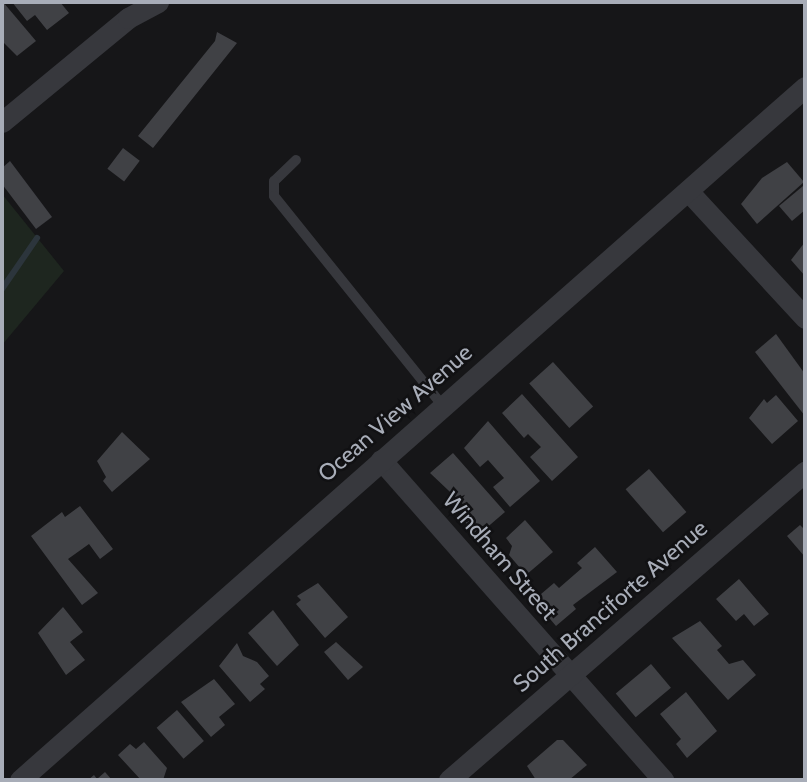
<!DOCTYPE html>
<style>
body{margin:0}
#map{position:relative;width:807px;height:782px;overflow:hidden;background:#161618;font-family:Cabin,sans-serif}
div>[style]{position:absolute}
[style*='--x']{left:calc(var(--x)*1px);top:calc(var(--y)*1px);width:calc(var(--w)*1px);rotate:calc(var(--a)*1deg)}
.green>*{inset:0;background:#1e261f}
.stream>*{height:6px;margin:-3px;padding:0 3px;transform-origin:3px;border-radius:3px;background:#2c353c}
.building>*{inset:0;background:#404145;transform-origin:0 0}
.service>*{height:10px;margin:-5px;padding:0 5px;transform-origin:5px;border-radius:5px;background:#37383d}
.minor>*{height:21px;margin:-10.5px;padding:0 10.5px;transform-origin:10.5px;border-radius:10.5px;background:#37383d}
span{translate:-50% -50%;white-space:nowrap;text-align:center;line-height:1.15;-webkit-text-stroke:5px #111113;paint-order:stroke}
.street-label{font-size:23px;color:#a8adb8}
.frame{position:absolute;inset:0;border:4px solid #a8adb8;pointer-events:none}
</style>
<div id="map">
<div class="green">
<div style="clip-path:polygon(2px 194px,64px 271px,2px 345px)"></div>
</div>
<div class="stream">
<div style="--x:2;--y:289;--w:62;--a:-55.5"></div>
</div>
<div class="building">
<div style="clip-path:polygon(3px 2px,36px 41px,17px 56px,2px 41px)"></div>
<div style="clip-path:polygon(12px 2px,60px 2px,69px 13px,47px 30px,35px 15px,27px 21px)"></div>
<div style="clip-path:polygon(217px 32px,237px 43px,153px 148px,138px 136px,215px 41px)"></div>
<div style="left:123px;top:148px;width:21px;height:26px;rotate:37deg"></div>
<div style="clip-path:polygon(10px 161px,52px 217px,36px 229px,2px 184px,2px 168px)"></div>
<div style="clip-path:polygon(787px 162px,804px 182px,757px 224px,741px 204px,762px 178px)"></div>
<div style="clip-path:polygon(803px 186px,805px 210px,792px 221px,779px 206px)"></div>
<div style="clip-path:polygon(805px 242px,805px 276px,791px 260px)"></div>
<div style="clip-path:polygon(776px 334px,805px 374px,805px 416px,755px 352px)"></div>
<div style="left:553px;top:362px;width:60px;height:32px;rotate:48deg"></div>
<div style="clip-path:polygon(522px 394px,578px 457px,552px 481px,530px 457px,541px 447px,528px 434px,524px 438px,502px 413px)"></div>
<div style="clip-path:polygon(776px 395px,798px 421px,772px 444px,749px 418px,764px 399px,767px 403px)"></div>
<div style="clip-path:polygon(488px 421px,540px 481px,510px 507px,493px 487px,504px 478px,488px 460px,480px 467px,464px 448px)"></div>
<div style="clip-path:polygon(122px 432px,150px 459px,112px 492px,103px 481px,106px 477px,97px 461px)"></div>
<div style="clip-path:polygon(453px 453px,505px 512px,477px 536px,459px 515px,467px 508px,430px 473px)"></div>
<div style="left:649px;top:469px;width:57px;height:31px;rotate:49deg"></div>
<div style="clip-path:polygon(80px 506px,113px 549px,100px 559px,89px 544px,68px 559px,98px 593px,82px 605px,31px 536px,62px 512px,65px 517px)"></div>
<div style="clip-path:polygon(525px 520px,553px 552px,526px 575px,509px 555px,512px 546px,506px 538px)"></div>
<div style="clip-path:polygon(800px 525px,805px 530px,805px 557px,787px 536px)"></div>
<div style="clip-path:polygon(595px 547px,617px 572px,573px 605px,576px 609px,556px 626px,534px 600px,554px 583px,559px 588px,582px 568px,577px 563px)"></div>
<div style="clip-path:polygon(739px 579px,769px 614px,754px 626px,744px 614px,736px 621px,716px 599px)"></div>
<div style="clip-path:polygon(318px 583px,348px 617px,325px 638px,296px 604px,301px 600px,297px 596px)"></div>
<div style="clip-path:polygon(63px 607px,83px 632px,70px 642px,85px 660px,66px 675px,38px 633px)"></div>
<div style="clip-path:polygon(273px 610px,299px 645px,277px 666px,248px 633px)"></div>
<div style="clip-path:polygon(700px 621px,722px 646px,717px 650px,729px 664px,743px 660px,756px 675px,728px 700px,672px 638px)"></div>
<div style="clip-path:polygon(336px 642px,363px 667px,348px 680px,324px 652px)"></div>
<div style="clip-path:polygon(237px 643px,243px 656px,257px 662px,269px 676px,260px 684px,265px 689px,250px 702px,219px 666px)"></div>
<div style="left:651px;top:664px;width:31px;height:46px;rotate:50deg"></div>
<div style="clip-path:polygon(214px 679px,235px 704px,219px 717px,225px 725px,211px 737px,181px 702px)"></div>
<div style="clip-path:polygon(686px 692px,717px 731px,687px 758px,676px 744px,681px 739px,660px 714px)"></div>
<div style="left:177px;top:710px;width:41px;height:27px;rotate:49deg"></div>
<div style="clip-path:polygon(557px 740px,563px 740px,587px 765px,569px 780px,536px 780px,527px 766px)"></div>
<div style="clip-path:polygon(144px 742px,167px 768px,163px 780px,141px 780px,118px 755px,130px 744px,136px 749px)"></div>
<div style="clip-path:polygon(105px 772px,112px 780px,88px 780px,94px 775px,97px 779px)"></div>
</div>
<div class="service">
<div style="--x:296;--y:160;--w:30;--a:136"></div>
<div style="--x:274;--y:181;--w:15;--a:90"></div>
<div style="--x:274;--y:196;--w:270;--a:51.2"></div>
</div>
<div class="minor">
<div style="--x:2;--y:122;--w:163;--a:-39.5"></div>
<div style="--x:128;--y:18;--w:34;--a:-28"></div>
<div style="--x:688;--y:191;--w:173;--a:47.3"></div>
<div style="--x:381;--y:460;--w:427;--a:48.6"></div>
<div style="--x:20;--y:780;--w:1047;--a:-41.44"></div>
<div style="--x:449;--y:780;--w:471;--a:-40.9"></div>
</div>
<div class="street-label">
<span style="left:395px;top:413px;rotate:-41deg">Ocean View Avenue</span>
<span style="left:500px;top:556px;rotate:49deg">Windham Street</span>
<span style="left:610px;top:606px;rotate:-41deg">South Branciforte Avenue</span>
</div>
<div class="frame"></div>
</div>
